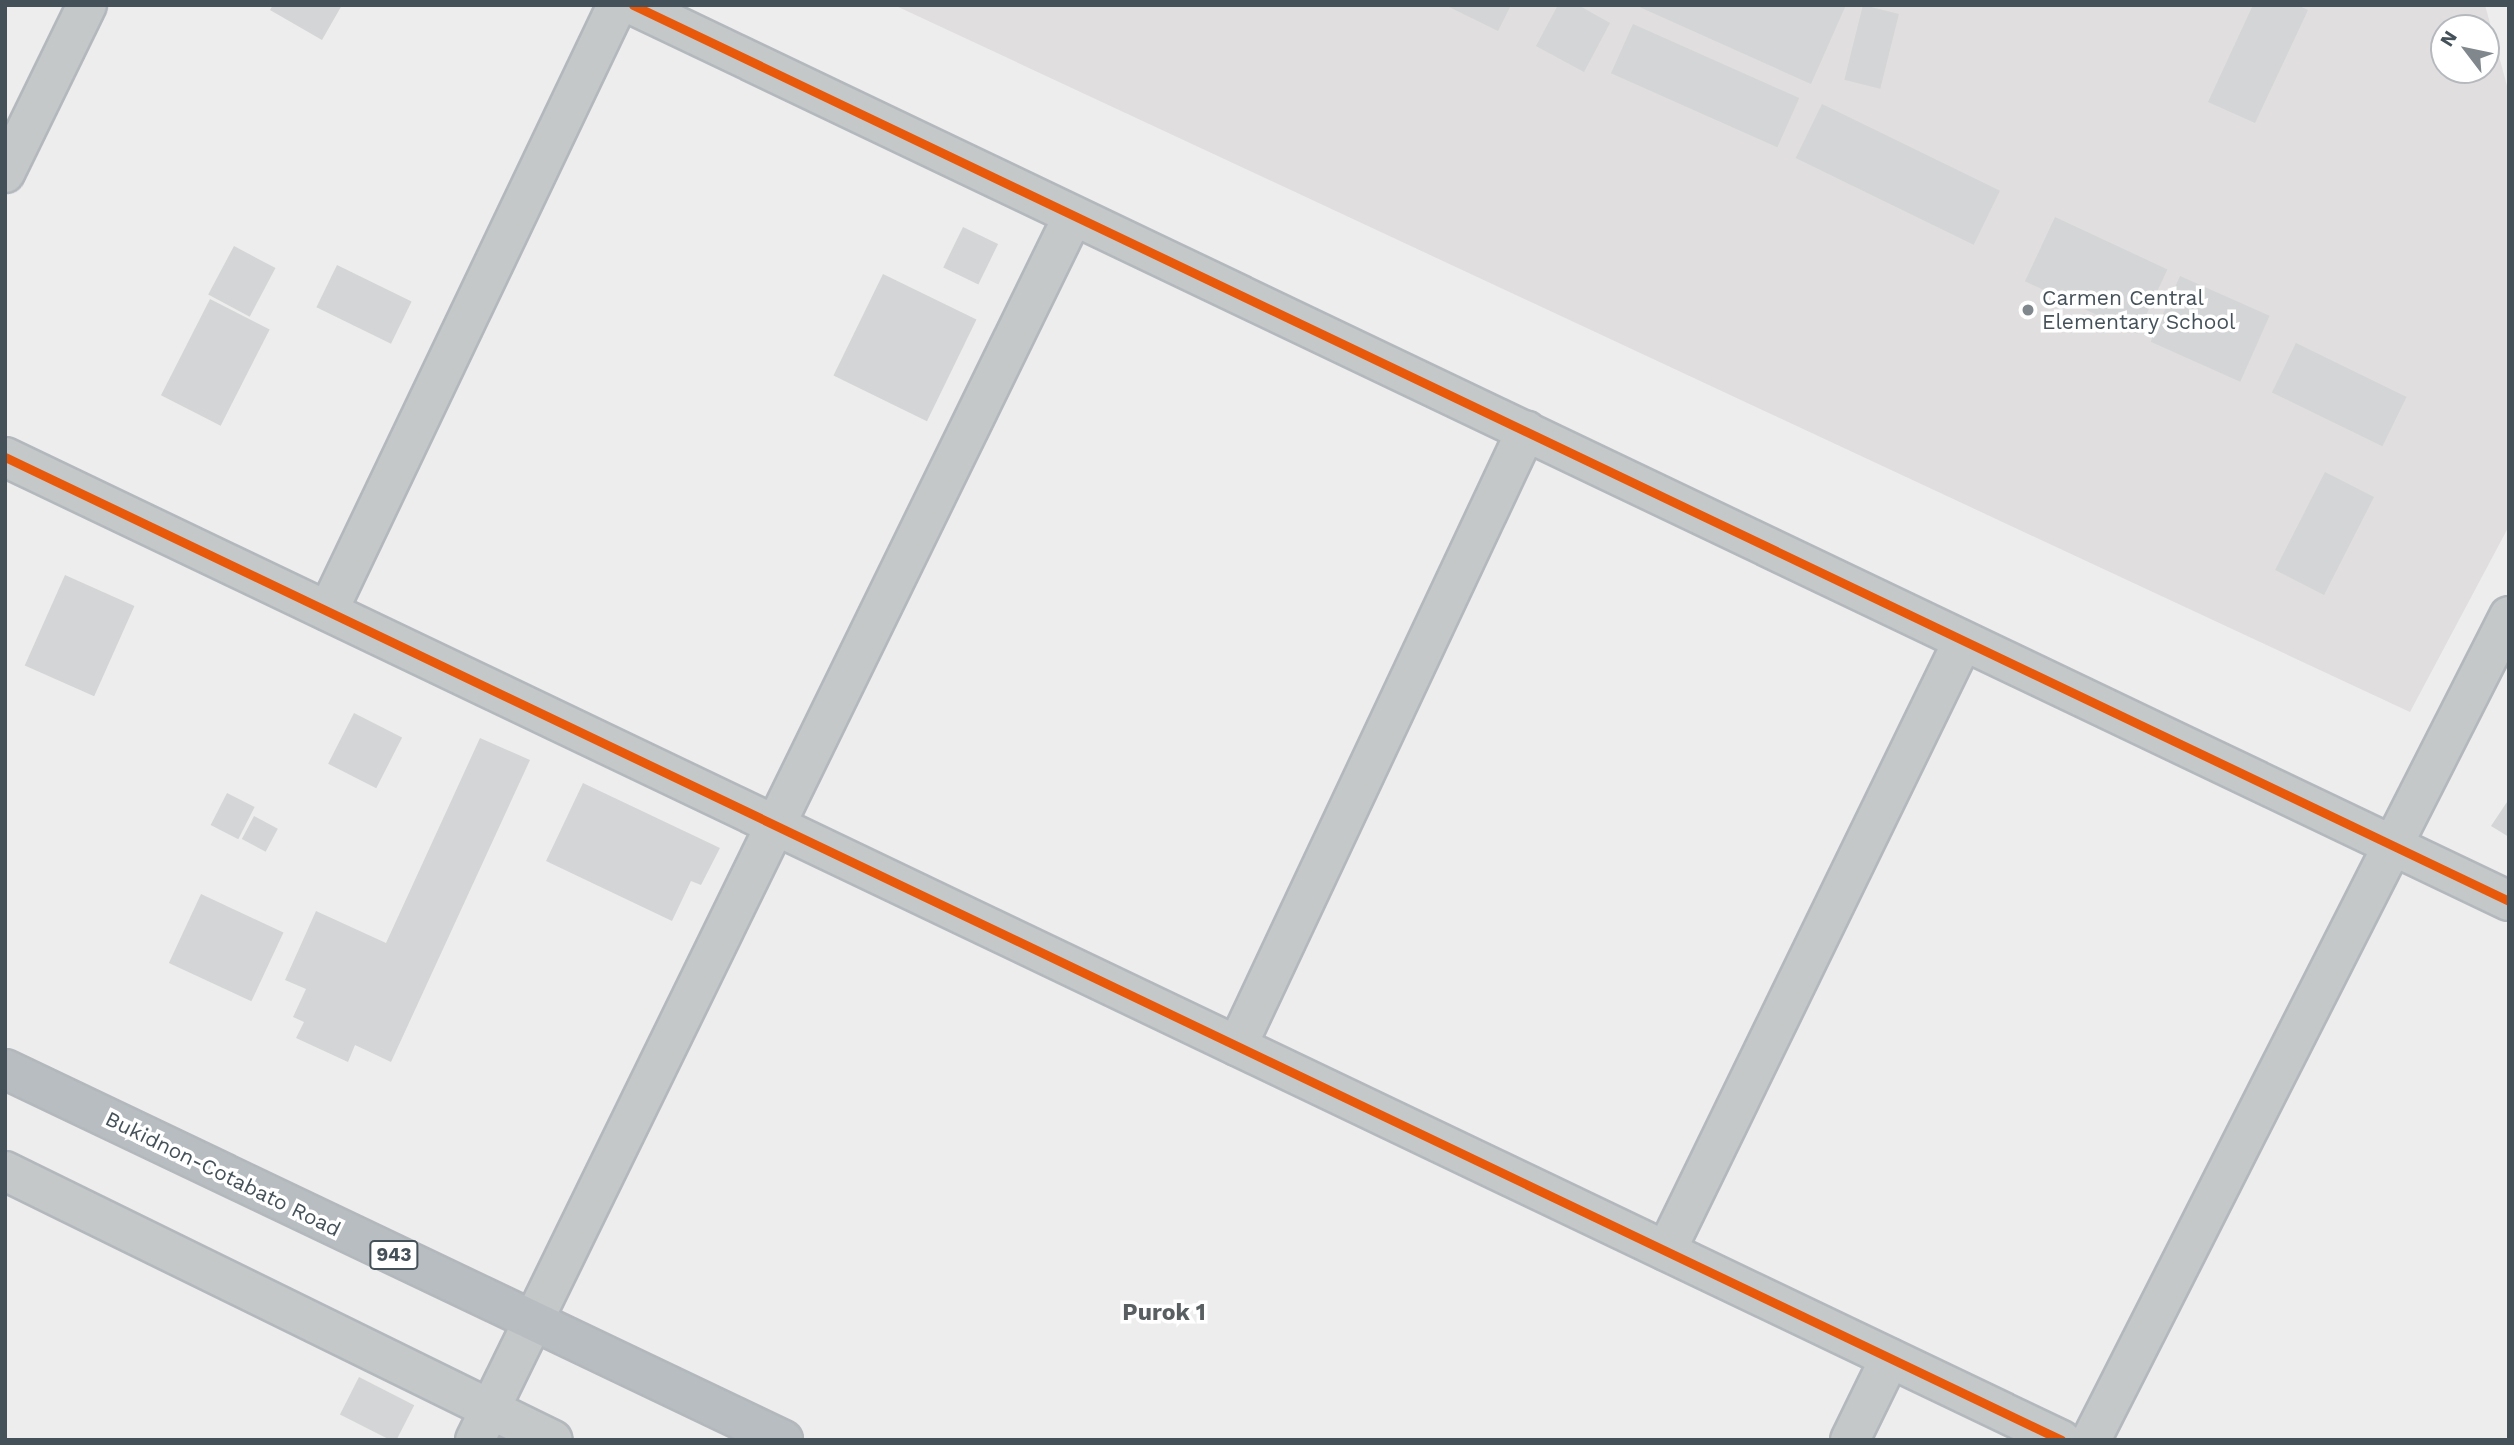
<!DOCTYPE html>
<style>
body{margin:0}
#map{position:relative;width:2514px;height:1445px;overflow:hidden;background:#eeeded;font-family:"Work Sans",sans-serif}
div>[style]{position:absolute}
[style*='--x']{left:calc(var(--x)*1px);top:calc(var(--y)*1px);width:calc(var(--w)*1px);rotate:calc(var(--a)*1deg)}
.education>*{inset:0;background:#e0dedf}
.building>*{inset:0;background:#d4d5d6;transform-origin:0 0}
.roads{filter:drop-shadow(2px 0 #b3b8bd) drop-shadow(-2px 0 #b3b8bd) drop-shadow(0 2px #b3b8bd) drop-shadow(0 -2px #b3b8bd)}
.minor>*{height:38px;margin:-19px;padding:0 19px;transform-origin:19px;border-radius:19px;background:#c5c8c9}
.highway>*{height:38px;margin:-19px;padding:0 19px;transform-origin:19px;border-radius:19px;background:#b8bdc1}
.cycleway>*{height:9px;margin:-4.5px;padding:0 4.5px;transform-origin:4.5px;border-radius:4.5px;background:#e8590c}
.dots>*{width:19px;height:19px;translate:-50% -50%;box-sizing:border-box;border:4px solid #fff;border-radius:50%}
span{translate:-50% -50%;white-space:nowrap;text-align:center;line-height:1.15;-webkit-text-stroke:7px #fff;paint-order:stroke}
.shield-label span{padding:2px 5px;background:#fff;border:2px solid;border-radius:5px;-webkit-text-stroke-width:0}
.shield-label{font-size:19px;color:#455159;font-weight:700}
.poi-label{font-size:21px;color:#455159}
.left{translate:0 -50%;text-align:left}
.street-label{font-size:21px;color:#455159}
.neighbourhood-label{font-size:23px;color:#595e61;font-weight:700}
.frame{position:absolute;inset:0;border:7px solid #455159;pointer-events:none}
.north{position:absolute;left:2430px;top:14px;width:70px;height:70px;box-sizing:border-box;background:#fff;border:2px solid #b5b9bd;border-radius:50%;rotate:302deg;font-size:19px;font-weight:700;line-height:28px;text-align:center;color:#455159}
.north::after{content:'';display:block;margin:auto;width:24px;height:32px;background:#80888d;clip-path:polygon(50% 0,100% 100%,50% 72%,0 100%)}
</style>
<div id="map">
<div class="education">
<div style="clip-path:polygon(evenodd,894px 5px,2485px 5px,2509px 93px,2509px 526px,2410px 712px,894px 5px,2444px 28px,2486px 28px,2486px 70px,2444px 70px,2444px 28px)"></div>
</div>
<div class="building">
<div style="clip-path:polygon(273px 5px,342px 5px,322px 40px,270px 10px)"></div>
<div style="clip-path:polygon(1445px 5px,1511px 5px,1498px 31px)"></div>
<div style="clip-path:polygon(1558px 5px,1578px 5px,1610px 23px,1584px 72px,1536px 46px)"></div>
<div style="clip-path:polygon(1635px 5px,1846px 5px,1811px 84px)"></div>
<div style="left:1863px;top:5px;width:37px;height:77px;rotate:14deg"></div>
<div style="clip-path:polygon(2253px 5px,2297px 5px,2308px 10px,2255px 123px,2208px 102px)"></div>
<div style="left:1633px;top:24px;width:182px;height:54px;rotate:24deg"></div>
<div style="left:1822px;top:104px;width:198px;height:60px;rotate:26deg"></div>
<div style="left:2055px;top:217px;width:124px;height:71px;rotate:25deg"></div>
<div style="left:963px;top:227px;width:39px;height:45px;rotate:26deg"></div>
<div style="left:234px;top:246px;width:47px;height:55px;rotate:28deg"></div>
<div style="left:337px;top:265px;width:83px;height:47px;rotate:26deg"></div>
<div style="left:883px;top:274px;width:104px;height:113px;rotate:26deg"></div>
<div style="left:2180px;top:276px;width:98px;height:72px;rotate:24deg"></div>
<div style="left:210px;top:299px;width:67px;height:108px;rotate:27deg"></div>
<div style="left:2296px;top:343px;width:123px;height:55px;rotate:26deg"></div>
<div style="left:2325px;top:472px;width:55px;height:110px;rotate:27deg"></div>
<div style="left:65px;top:575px;width:76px;height:99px;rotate:24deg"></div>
<div style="left:354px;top:713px;width:54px;height:57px;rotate:27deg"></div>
<div style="clip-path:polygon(480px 738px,530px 760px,391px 1062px,355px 1045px,348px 1062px,296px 1038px,304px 1022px,293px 1017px,306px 989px,285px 980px,316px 911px,386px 943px)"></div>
<div style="clip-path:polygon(583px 783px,720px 848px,701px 885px,691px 881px,672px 921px,546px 861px)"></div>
<div style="left:227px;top:793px;width:31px;height:36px;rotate:27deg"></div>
<div style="clip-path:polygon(2509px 799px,2509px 837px,2491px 826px)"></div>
<div style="left:254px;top:816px;width:27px;height:26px;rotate:28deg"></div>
<div style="left:201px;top:894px;width:91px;height:76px;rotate:25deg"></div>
<div style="left:359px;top:1377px;width:62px;height:42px;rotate:27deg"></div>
</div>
<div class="roads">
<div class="minor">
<div style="--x:633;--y:5;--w:2079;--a:25.53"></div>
<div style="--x:5;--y:173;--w:187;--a:-64"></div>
<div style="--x:5;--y:457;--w:2279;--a:25.55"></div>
<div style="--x:328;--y:611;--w:671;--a:-64.5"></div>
<div style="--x:1237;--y:1046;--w:680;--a:-64.83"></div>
<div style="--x:5;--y:1171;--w:610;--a:26.15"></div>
<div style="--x:1666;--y:1251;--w:678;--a:-64.04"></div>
<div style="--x:475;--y:1440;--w:1362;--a:-63.96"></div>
<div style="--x:1850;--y:1440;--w:91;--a:-64"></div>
<div style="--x:2091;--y:1440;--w:924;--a:-63.1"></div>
</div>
<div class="highway">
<div style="--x:5;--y:1069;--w:862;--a:25.49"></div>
</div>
</div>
<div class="cycleway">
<div style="--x:633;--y:5;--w:2079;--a:25.53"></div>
<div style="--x:5;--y:457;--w:2279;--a:25.55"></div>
</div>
<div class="dots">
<div style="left:2028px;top:310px;background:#80888d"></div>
</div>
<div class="shield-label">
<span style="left:394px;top:1255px">943</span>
</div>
<div class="poi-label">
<span class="left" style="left:2042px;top:310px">Carmen Central<br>Elementary School</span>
</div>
<div class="street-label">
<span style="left:223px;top:1174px;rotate:26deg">Bukidnon-Cotabato Road</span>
</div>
<div class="neighbourhood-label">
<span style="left:1164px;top:1313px">Purok 1</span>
</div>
<div class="frame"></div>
<div class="north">N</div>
</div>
